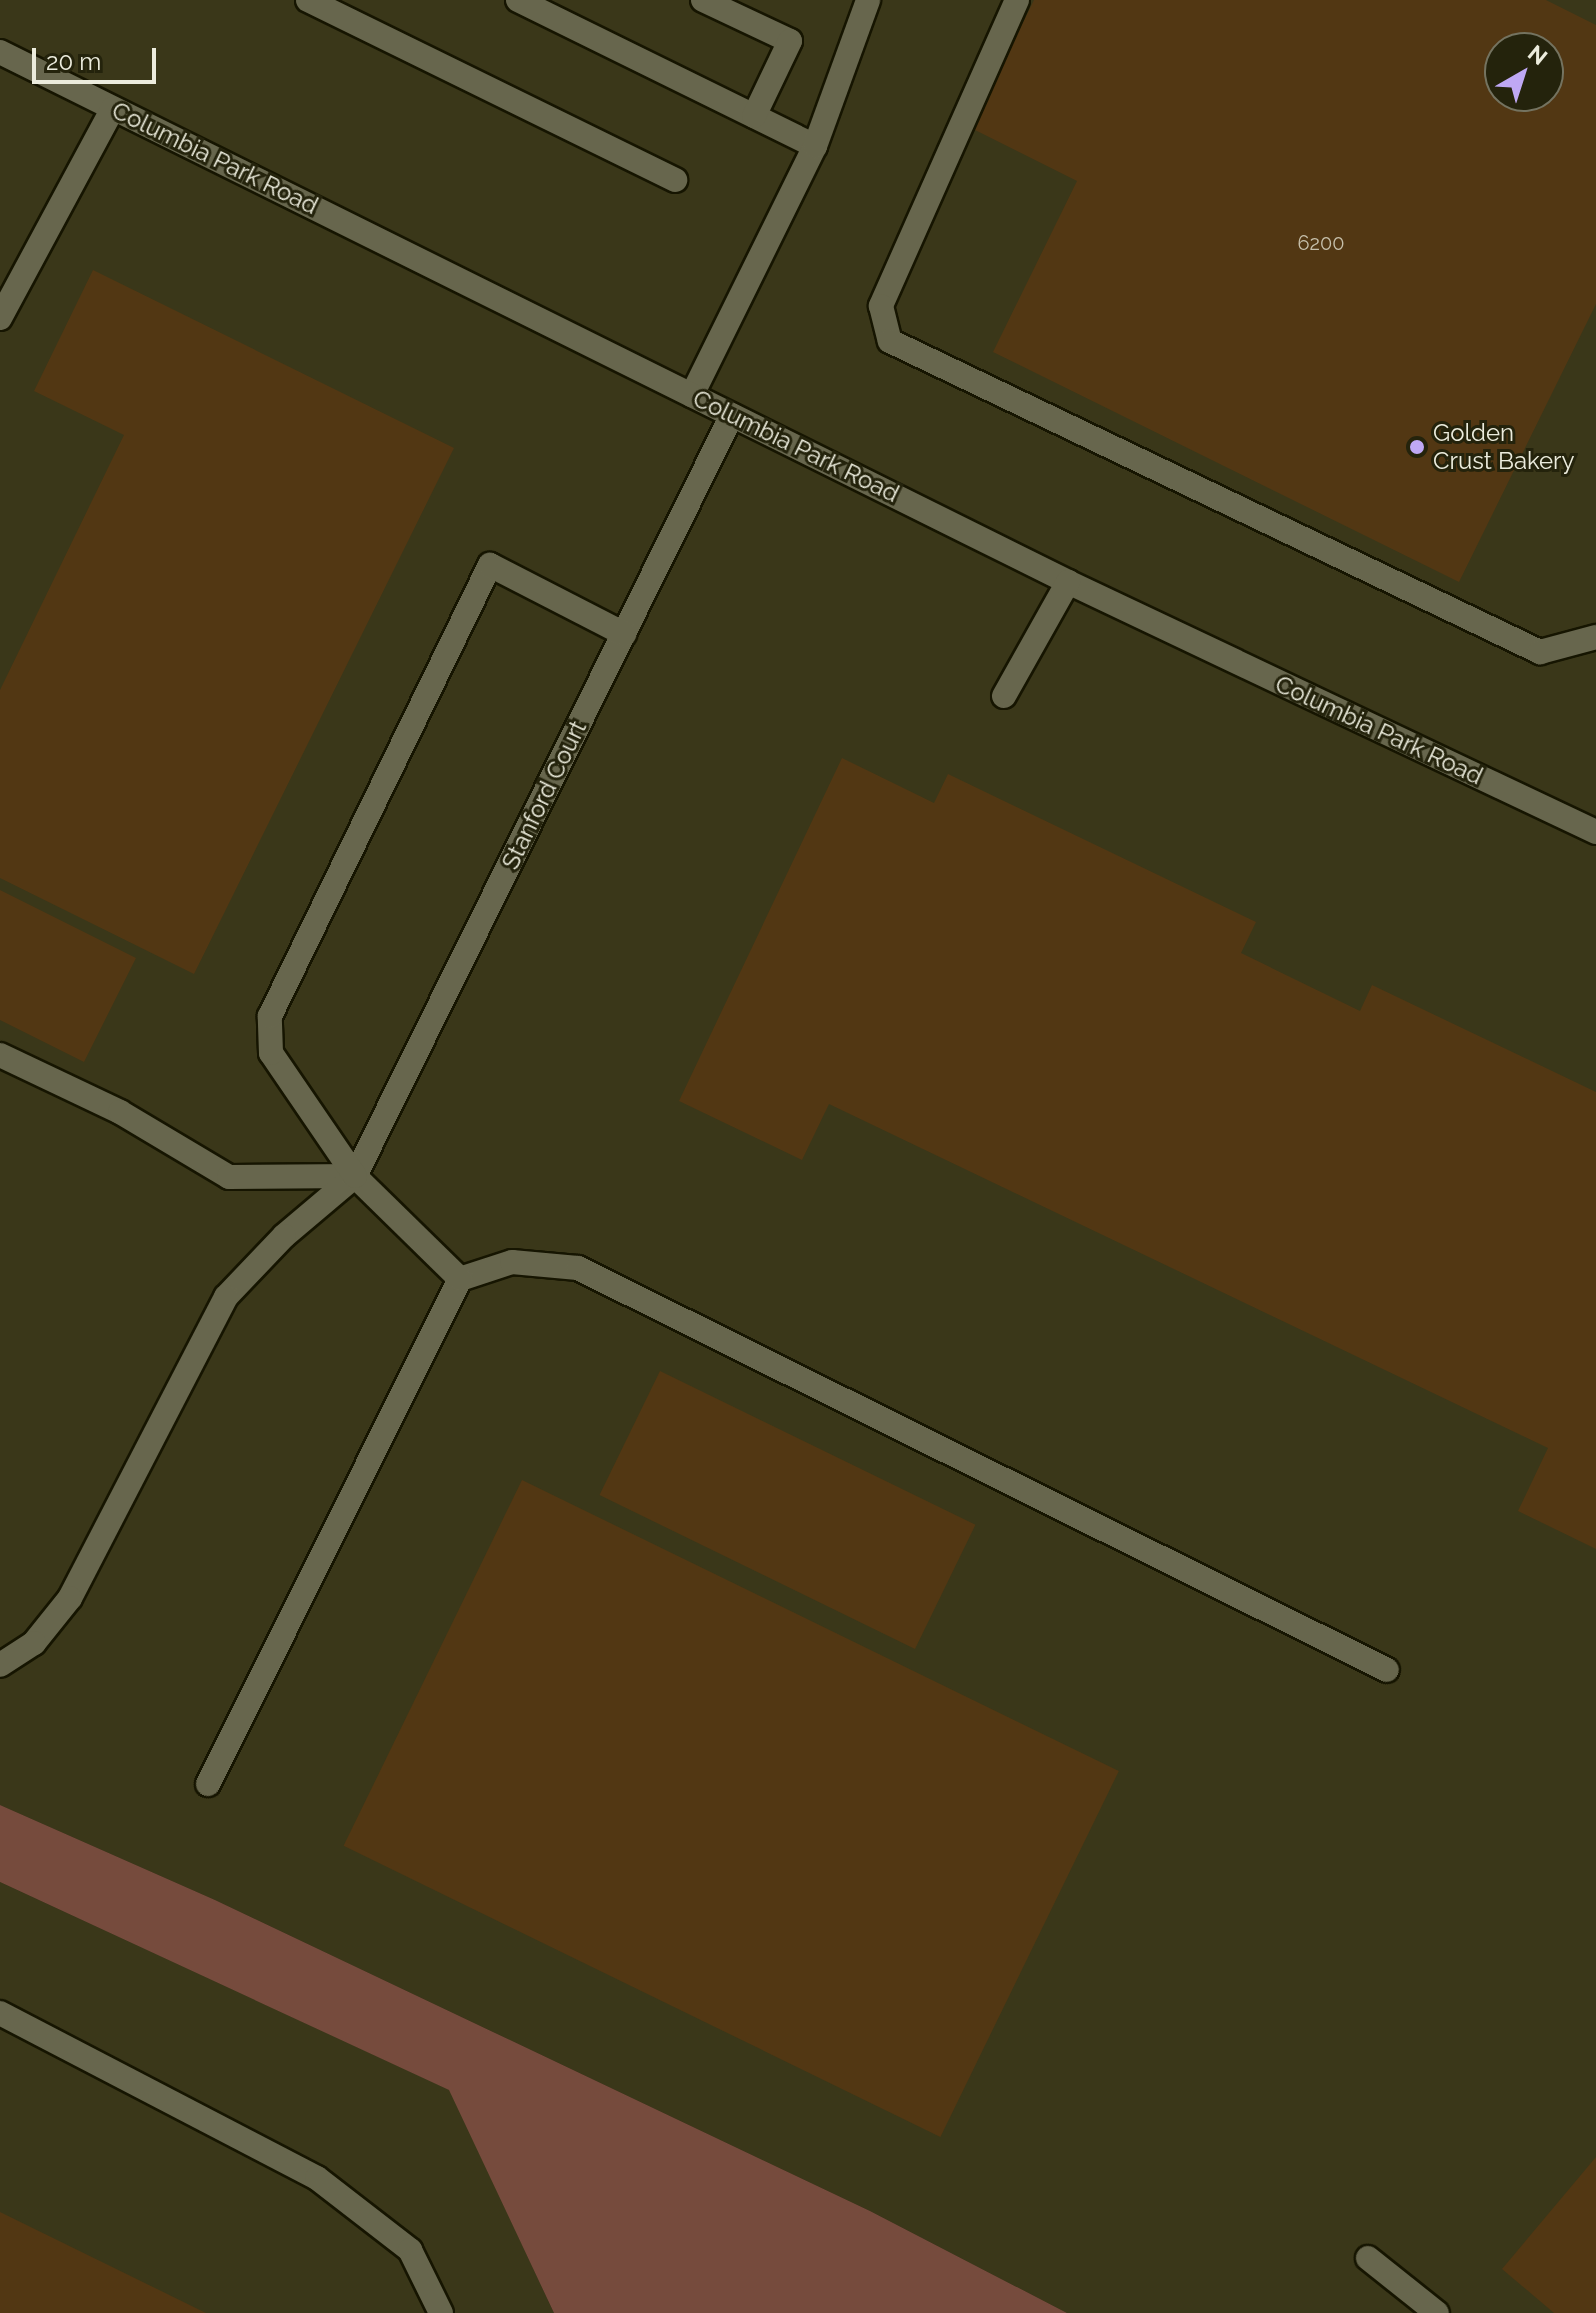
<!DOCTYPE html>
<style>
body{margin:0}
#map{position:relative;width:1596px;height:2313px;overflow:hidden;background:#2e2d15;font-family:Raleway,sans-serif}
div>[style]{position:absolute}
[style*='--x']{left:calc(var(--x)*1px);top:calc(var(--y)*1px);width:calc(var(--w)*1px);rotate:calc(var(--a)*1deg)}
.built>*{inset:0;background:#3a3719}
.forest>*{inset:0;background:#764b3d}
.building>*{inset:0;background:#523713;transform-origin:0 0}
.roads{filter:drop-shadow(2px 0 #161501) drop-shadow(-2px 0 #161501) drop-shadow(0 2px #161501) drop-shadow(0 -2px #161501)}
.minor>*{height:24px;margin:-12px;padding:0 12px;transform-origin:12px;border-radius:12px;background:#67664d}
.dots>*{width:22px;height:22px;translate:-50% -50%;box-sizing:border-box;border:4px solid #24230c;border-radius:50%}
span{translate:-50% -50%;white-space:nowrap;text-align:center;line-height:1.15;-webkit-text-stroke:6px #24230c;paint-order:stroke}
.number-label{font-size:20px;color:#c6bfaa}
.number-label span{-webkit-text-stroke-width:0}
.street-label{font-size:24px;color:#ececdd}
.poi-label{font-size:24px;color:#ececdd}
.left{translate:0 -50%;text-align:left}
.north{position:absolute;left:1484px;top:32px;width:80px;height:80px;box-sizing:border-box;background:#24230c;border:2px solid #747360;border-radius:50%;rotate:39deg;font-size:22px;font-weight:700;line-height:32px;text-align:center;color:#ececdd}
.north::after{content:'';display:block;margin:auto;width:28px;height:36px;background:#bfa8f4;clip-path:polygon(50% 0,100% 100%,50% 72%,0 100%)}
.scale{position:absolute;left:32px;top:48px;width:124px;height:36px;box-sizing:border-box;border:4px solid #ececdd;border-top:0;padding-left:10px;font-size:24px;line-height:28px;white-space:nowrap;color:#ececdd;-webkit-text-stroke:6px #24230c;paint-order:stroke}
</style>
<div id="map">
<div class="built">
<div style="clip-path:polygon(evenodd,0 0,1596px 0,1596px 2313px,1067px 2313px,870px 2211px,215px 1900px,0 1805px,0 0,1500px 48px,1548px 48px,1548px 96px,1500px 96px,1500px 48px)"></div>
<div style="clip-path:polygon(0 1882px,450px 2090px,554px 2313px,0 2313px)"></div>
</div>
<div class="forest">
<div style="clip-path:polygon(0 1805px,215px 1900px,870px 2211px,1067px 2313px,554px 2313px,449px 2090px,0 1882px)"></div>
</div>
<div class="building">
<div style="clip-path:polygon(evenodd,1034px 0,1546px 0,1596px 25px,1596px 304px,1459px 582px,993px 352px,1077px 181px,971px 128px,1034px 0,1500px 48px,1548px 48px,1548px 96px,1500px 96px,1500px 48px)"></div>
<div style="clip-path:polygon(93px 270px,454px 448px,194px 974px,0 878px,0 690px,124px 435px,34px 391px)"></div>
<div style="clip-path:polygon(842px 758px,934px 803px,948px 774px,1256px 922px,1241px 953px,1360px 1011px,1372px 985px,1596px 1092px,1596px 1549px,1518px 1511px,1548px 1448px,829px 1104px,802px 1160px,679px 1101px)"></div>
<div style="clip-path:polygon(0 890px,136px 958px,84px 1062px,0 1020px)"></div>
<div style="left:660px;top:1371px;width:351px;height:138px;rotate:26deg"></div>
<div style="left:522px;top:1480px;width:664px;height:407px;rotate:26deg"></div>
<div style="clip-path:polygon(1596px 2157px,1596px 2313px,1554px 2313px,1502px 2269px)"></div>
<div style="clip-path:polygon(0 2212px,206px 2313px,0 2313px)"></div>
</div>
<div class="roads">
<div class="minor">
<div style="--x:308;--y:0;--w:409;--a:26.1"></div>
<div style="--x:518;--y:0;--w:331;--a:26.2"></div>
<div style="--x:815;--y:146;--w:278;--a:116.3"></div>
<div style="--x:703;--y:0;--w:96;--a:25.2"></div>
<div style="--x:790;--y:41;--w:83;--a:115.6"></div>
<div style="--x:1017;--y:0;--w:335;--a:114"></div>
<div style="--x:881;--y:306;--w:36;--a:76"></div>
<div style="--x:890;--y:341;--w:721;--a:25.57"></div>
<div style="--x:1540;--y:652;--w:58;--a:-15"></div>
<div style="--x:0;--y:52;--w:1192;--a:26.39"></div>
<div style="--x:1068;--y:582;--w:584;--a:25.34"></div>
<div style="--x:815;--y:146;--w:155;--a:-70"></div>
<div style="--x:0;--y:318;--w:238;--a:-61.7"></div>
<div style="--x:1004;--y:696;--w:131;--a:-60.7"></div>
<div style="--x:0;--y:1055;--w:133;--a:25.4"></div>
<div style="--x:120;--y:1112;--w:127;--a:30.8"></div>
<div style="--x:229;--y:1177;--w:126;--a:-0.5"></div>
<div style="--x:355;--y:1176;--w:93;--a:139.8"></div>
<div style="--x:284;--y:1236;--w:84;--a:133.6"></div>
<div style="--x:226;--y:1297;--w:339;--a:117.4"></div>
<div style="--x:70;--y:1598;--w:58;--a:128.7"></div>
<div style="--x:34;--y:1643;--w:40;--a:147.1"></div>
<div style="--x:355;--y:1176;--w:849;--a:-63.65"></div>
<div style="--x:460;--y:1279;--w:55;--a:-18.1"></div>
<div style="--x:512;--y:1262;--w:66;--a:5.2"></div>
<div style="--x:578;--y:1268;--w:903;--a:26.42"></div>
<div style="--x:208;--y:1784;--w:564;--a:-63.48"></div>
<div style="--x:460;--y:1279;--w:147;--a:-135.6"></div>
<div style="--x:355;--y:1176;--w:149;--a:-124.3"></div>
<div style="--x:271;--y:1053;--w:37;--a:-92"></div>
<div style="--x:270;--y:1016;--w:502;--a:-64"></div>
<div style="--x:490;--y:565;--w:151;--a:27.2"></div>
<div style="--x:0;--y:2013;--w:357;--a:27.5"></div>
<div style="--x:317;--y:2178;--w:118;--a:37.7"></div>
<div style="--x:410;--y:2250;--w:70;--a:63.8"></div>
<div style="--x:1368;--y:2258;--w:88;--a:38.6"></div>
</div>
</div>
<div class="dots">
<div style="left:1417px;top:447px;background:#bfa8f4"></div>
</div>
<div class="number-label">
<span style="left:1321px;top:243px">6200</span>
</div>
<div class="street-label">
<span style="left:215px;top:158px;rotate:26deg">Columbia Park Road</span>
<span style="left:796px;top:446px;rotate:26deg">Columbia Park Road</span>
<span style="left:1379px;top:730px;rotate:25deg">Columbia Park Road</span>
<span style="left:544px;top:795px;rotate:-64deg">Stanford Court</span>
</div>
<div class="poi-label">
<span class="left" style="left:1433px;top:447px">Golden<br>Crust Bakery</span>
</div>
<div class="north">N</div>
<div class="scale">20 m</div>
</div>
